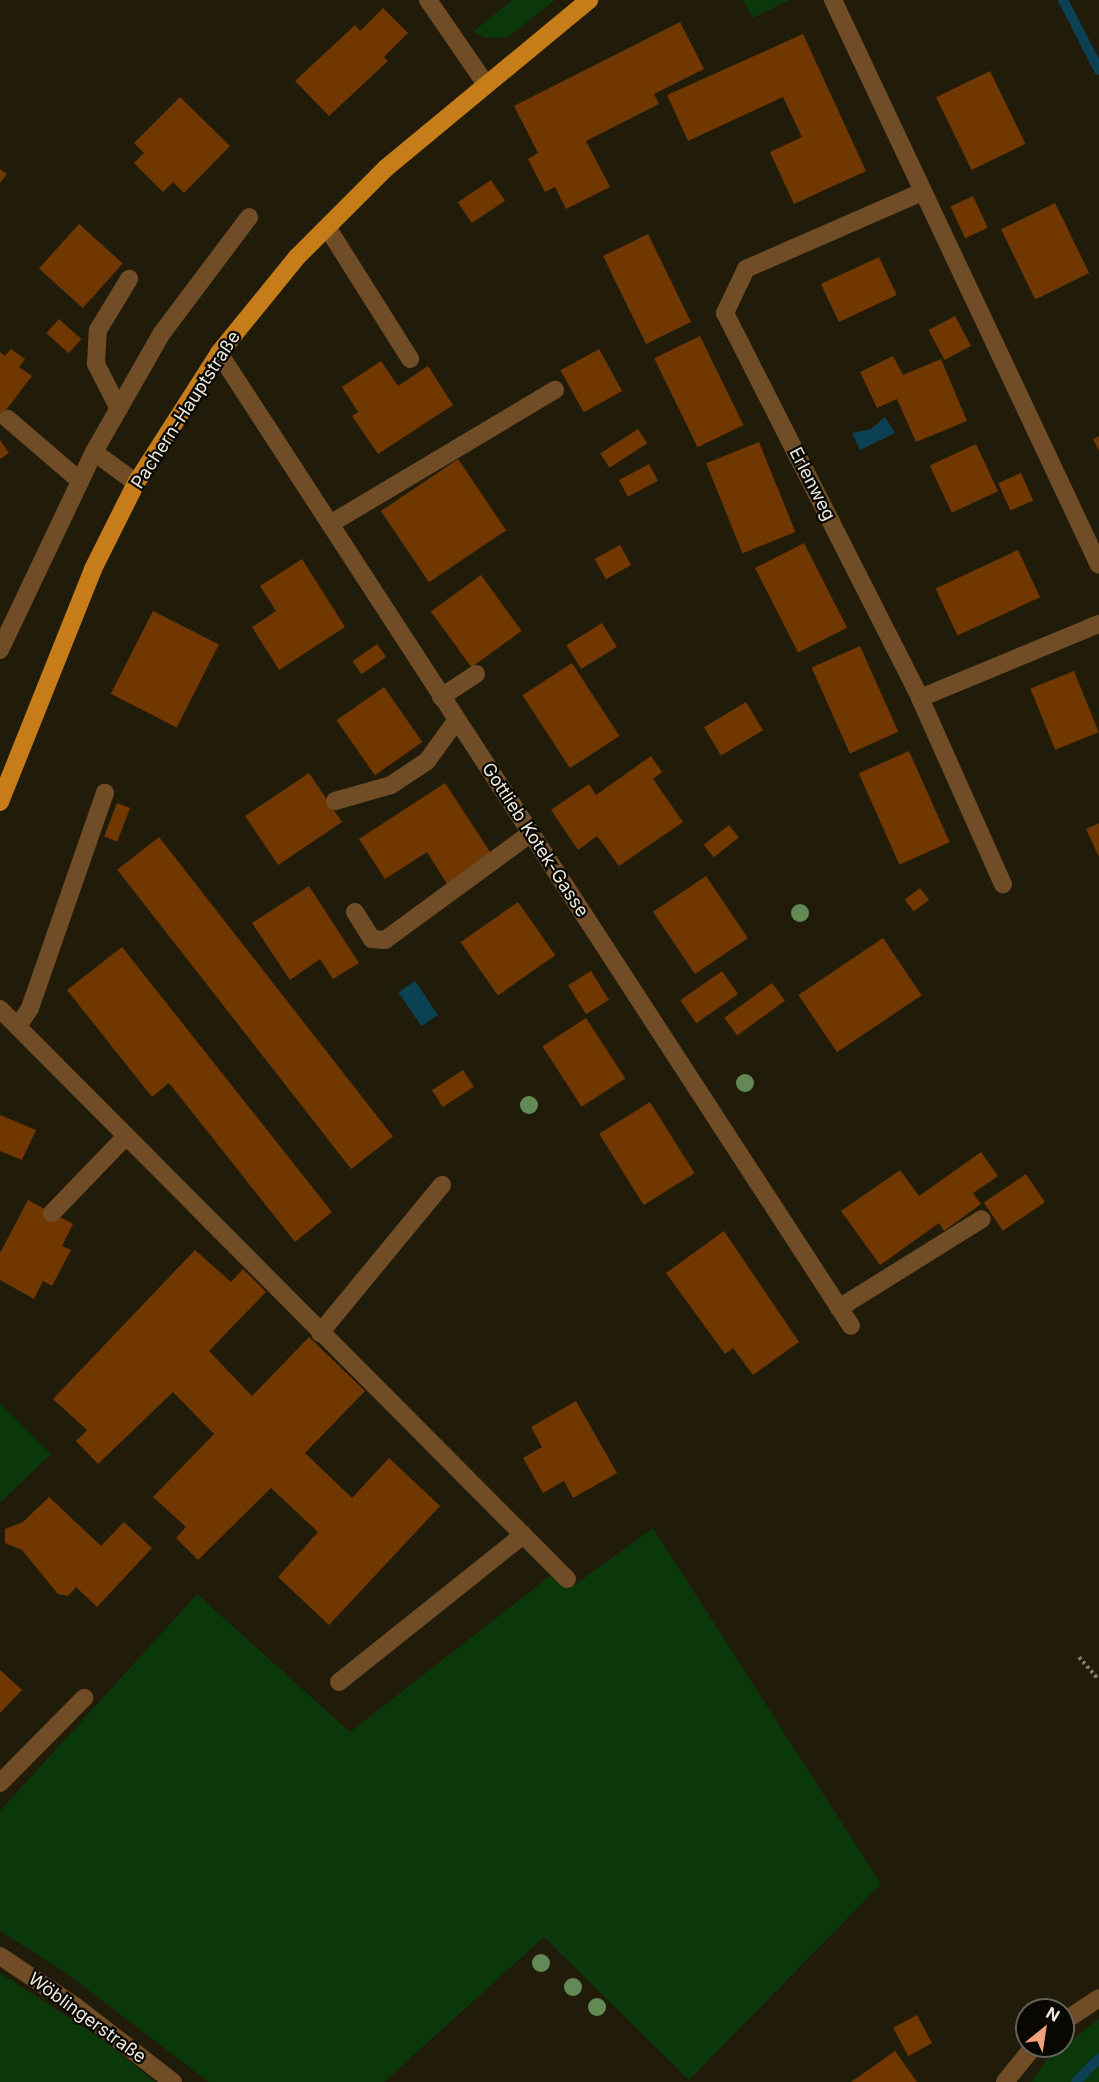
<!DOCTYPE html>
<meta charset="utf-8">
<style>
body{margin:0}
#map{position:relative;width:1099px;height:2082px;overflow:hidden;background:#211c09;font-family:Inter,sans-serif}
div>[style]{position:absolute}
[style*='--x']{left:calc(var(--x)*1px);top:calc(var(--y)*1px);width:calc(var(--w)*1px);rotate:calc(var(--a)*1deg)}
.green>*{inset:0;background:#0b380a}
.water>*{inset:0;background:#0b4152;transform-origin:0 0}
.stream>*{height:10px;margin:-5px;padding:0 5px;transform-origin:5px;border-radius:5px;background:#0b4152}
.building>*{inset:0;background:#713701;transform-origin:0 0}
.path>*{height:4px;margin-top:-2px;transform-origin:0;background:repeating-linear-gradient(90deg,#807c6c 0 3px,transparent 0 6px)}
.minor>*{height:18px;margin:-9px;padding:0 9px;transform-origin:9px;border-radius:9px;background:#704d26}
.major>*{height:18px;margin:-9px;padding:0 9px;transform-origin:9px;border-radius:9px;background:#c67d19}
.trees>*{width:18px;height:18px;margin:-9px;border-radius:50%;background:#638955}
span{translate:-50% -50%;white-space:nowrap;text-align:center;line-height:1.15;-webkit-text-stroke:4.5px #080702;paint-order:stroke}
.street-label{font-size:18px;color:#ece9dd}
.north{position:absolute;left:1015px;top:1998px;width:60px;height:60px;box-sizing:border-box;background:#080702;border:2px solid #63615a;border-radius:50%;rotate:30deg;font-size:16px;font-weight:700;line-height:24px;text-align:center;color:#ece9dd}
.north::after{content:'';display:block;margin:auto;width:21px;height:27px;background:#f2a17e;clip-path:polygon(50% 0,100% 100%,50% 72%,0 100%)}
</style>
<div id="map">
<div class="green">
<div style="clip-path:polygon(512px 0,555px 0,508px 37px,486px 38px,473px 32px)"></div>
<div style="clip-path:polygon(743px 0,789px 0,753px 18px)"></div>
<div style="clip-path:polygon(0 1403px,51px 1454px,0 1503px)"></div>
<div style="clip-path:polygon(653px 1528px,881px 1884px,689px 2080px,544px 1937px,384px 2082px,209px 2082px,66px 1973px,0 1931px,0 1811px,197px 1594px,350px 1732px,550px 1576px,569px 1589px)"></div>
<div style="clip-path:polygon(0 1973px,106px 2042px,155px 2082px,0 2082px)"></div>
<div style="clip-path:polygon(1099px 2019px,1099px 2082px,1032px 2082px,1046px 2060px)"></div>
</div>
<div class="water">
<div style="clip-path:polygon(885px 417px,895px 433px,860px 450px,852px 433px,871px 429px)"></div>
<div style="left:415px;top:981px;width:41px;height:20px;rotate:56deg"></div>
</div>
<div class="stream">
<div style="--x:1063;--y:0;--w:79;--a:62.8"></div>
<div style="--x:1076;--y:2082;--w:33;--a:-46"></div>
</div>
<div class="building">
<div style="clip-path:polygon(383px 8px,408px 33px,384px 57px,388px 61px,329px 116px,295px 81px,355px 25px,360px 31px)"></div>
<div style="clip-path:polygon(680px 22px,704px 69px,654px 94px,659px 104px,586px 141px,610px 187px,566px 209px,555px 187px,545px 192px,528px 159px,538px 153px,514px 106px)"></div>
<div style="clip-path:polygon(803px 34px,866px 171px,794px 204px,770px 152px,802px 137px,783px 97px,688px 141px,667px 95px)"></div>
<div style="left:990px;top:71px;width:81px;height:60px;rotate:64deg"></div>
<div style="clip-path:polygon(180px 97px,230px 146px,184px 193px,173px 182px,163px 192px,134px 163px,144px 153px,134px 143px)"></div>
<div style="clip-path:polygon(0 169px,7px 174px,0 183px)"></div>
<div style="left:491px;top:180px;width:25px;height:40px;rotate:56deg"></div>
<div style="left:973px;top:196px;width:35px;height:25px;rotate:65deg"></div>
<div style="left:1055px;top:203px;width:78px;height:60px;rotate:64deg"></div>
<div style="left:79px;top:224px;width:59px;height:60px;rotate:42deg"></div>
<div style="left:648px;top:234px;width:98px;height:50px;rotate:64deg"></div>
<div style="left:879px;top:257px;width:42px;height:64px;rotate:65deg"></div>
<div style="left:955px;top:316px;width:34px;height:30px;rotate:62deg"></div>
<div style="left:59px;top:319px;width:30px;height:19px;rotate:42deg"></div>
<div style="left:700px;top:336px;width:99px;height:51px;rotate:64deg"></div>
<div style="clip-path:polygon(11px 349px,25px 359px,19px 367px,32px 376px,0 418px,0 352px,5px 356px)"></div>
<div style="left:599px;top:349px;width:48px;height:44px;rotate:61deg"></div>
<div style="clip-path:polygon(893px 356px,903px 375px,941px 359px,967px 421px,916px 442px,897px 399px,877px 408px,860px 372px)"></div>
<div style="clip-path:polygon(381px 361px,398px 386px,428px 366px,453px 405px,378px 454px,352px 416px,358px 412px,342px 387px)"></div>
<div style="left:638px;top:429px;width:17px;height:45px;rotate:57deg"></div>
<div style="clip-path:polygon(1099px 436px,1099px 451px,1093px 439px)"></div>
<div style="clip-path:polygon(0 440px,9px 453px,0 459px)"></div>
<div style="left:759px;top:442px;width:97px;height:57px;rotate:68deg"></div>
<div style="left:976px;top:444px;width:52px;height:51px;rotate:65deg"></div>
<div style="left:458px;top:459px;width:86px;height:93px;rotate:56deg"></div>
<div style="left:649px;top:464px;width:19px;height:34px;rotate:62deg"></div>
<div style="left:1021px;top:473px;width:30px;height:25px;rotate:66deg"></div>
<div style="left:804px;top:543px;width:95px;height:55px;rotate:63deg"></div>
<div style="left:620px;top:545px;width:23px;height:29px;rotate:61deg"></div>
<div style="left:1018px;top:550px;width:52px;height:91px;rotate:65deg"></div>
<div style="clip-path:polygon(302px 559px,345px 627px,279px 670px,252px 627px,276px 611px,260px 586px)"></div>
<div style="left:481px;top:575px;width:69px;height:62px;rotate:54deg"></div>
<div style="left:153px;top:611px;width:74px;height:93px;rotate:27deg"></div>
<div style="left:602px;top:623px;width:28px;height:42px;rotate:58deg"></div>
<div style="left:377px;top:644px;width:16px;height:30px;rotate:55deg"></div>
<div style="left:860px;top:646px;width:94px;height:53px;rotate:66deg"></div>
<div style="left:572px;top:663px;width:87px;height:59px;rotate:57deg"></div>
<div style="left:1074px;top:671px;width:66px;height:47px;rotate:68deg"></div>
<div style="left:384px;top:687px;width:67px;height:58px;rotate:55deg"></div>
<div style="left:746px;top:702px;width:33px;height:49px;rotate:59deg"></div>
<div style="left:909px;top:751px;width:100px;height:55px;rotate:66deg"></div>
<div style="clip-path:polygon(651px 756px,662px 772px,653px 779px,683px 822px,619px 866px,597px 836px,578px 850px,551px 810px,589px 784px,596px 795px)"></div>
<div style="left:309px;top:773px;width:59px;height:77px;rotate:56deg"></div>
<div style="clip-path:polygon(445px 783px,494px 858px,449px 887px,427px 852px,385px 879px,359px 839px)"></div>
<div style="left:117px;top:803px;width:14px;height:36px;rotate:21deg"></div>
<div style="clip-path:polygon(1099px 823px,1099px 857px,1086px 829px)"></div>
<div style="left:729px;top:825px;width:16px;height:32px;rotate:52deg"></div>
<div style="left:159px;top:837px;width:380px;height:53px;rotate:52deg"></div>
<div style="left:706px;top:876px;width:75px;height:64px;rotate:56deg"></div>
<div style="clip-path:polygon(309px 886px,359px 963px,333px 979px,320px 959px,290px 980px,252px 923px)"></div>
<div style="left:920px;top:888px;width:15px;height:19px;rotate:53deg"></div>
<div style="left:518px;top:902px;width:65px;height:70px;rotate:55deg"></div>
<div style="left:883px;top:938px;width:69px;height:102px;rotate:56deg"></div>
<div style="clip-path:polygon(122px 947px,332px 1212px,295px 1242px,169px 1083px,152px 1097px,67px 990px)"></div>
<div style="left:591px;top:971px;width:34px;height:27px;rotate:58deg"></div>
<div style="left:722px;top:971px;width:28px;height:51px;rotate:55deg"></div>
<div style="left:772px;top:983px;width:22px;height:59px;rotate:54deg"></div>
<div style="left:586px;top:1018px;width:72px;height:52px;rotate:57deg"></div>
<div style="left:463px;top:1070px;width:20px;height:37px;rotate:57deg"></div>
<div style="left:650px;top:1102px;width:84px;height:60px;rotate:58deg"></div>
<div style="clip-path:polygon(0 1115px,36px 1130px,22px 1160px,0 1151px)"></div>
<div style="clip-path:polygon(981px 1152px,998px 1176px,973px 1193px,981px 1204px,944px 1231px,939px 1223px,880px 1265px,841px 1211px,900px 1170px,919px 1196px)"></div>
<div style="left:1026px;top:1174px;width:34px;height:51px;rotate:56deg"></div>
<div style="clip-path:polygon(28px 1200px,73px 1224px,62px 1246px,71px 1250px,52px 1286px,43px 1281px,34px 1299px,0 1280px,0 1253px)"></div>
<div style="clip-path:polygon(724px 1231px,799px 1342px,753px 1375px,733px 1348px,725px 1354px,666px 1273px)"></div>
<div style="clip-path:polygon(195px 1250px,231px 1282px,243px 1269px,266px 1292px,209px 1351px,252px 1396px,309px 1337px,365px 1391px,305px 1453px,352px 1498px,389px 1458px,440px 1506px,329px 1625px,278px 1577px,318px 1532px,271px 1488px,198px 1560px,176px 1538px,186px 1527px,153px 1497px,214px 1434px,173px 1392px,98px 1464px,76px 1441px,87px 1430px,53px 1399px)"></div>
<div style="clip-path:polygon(576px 1401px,617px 1473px,573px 1498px,564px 1481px,543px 1493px,523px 1458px,542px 1447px,531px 1427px)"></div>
<div style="clip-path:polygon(49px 1497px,101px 1546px,124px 1522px,152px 1548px,97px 1607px,76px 1587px,68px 1596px,58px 1594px,22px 1550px,5px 1543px,5px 1529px,23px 1522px)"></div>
<div style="clip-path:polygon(0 1670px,22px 1690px,0 1713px)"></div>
<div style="left:917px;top:2015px;width:32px;height:27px;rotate:62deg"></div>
<div style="clip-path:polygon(895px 2051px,917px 2082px,851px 2082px)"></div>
</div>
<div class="path">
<div style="--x:1079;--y:1657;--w:30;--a:49"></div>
</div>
<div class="minor">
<div style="--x:428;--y:0;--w:101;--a:55.5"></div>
<div style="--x:833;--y:0;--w:624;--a:64.79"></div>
<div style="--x:922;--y:192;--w:192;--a:156.4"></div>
<div style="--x:746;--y:269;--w:49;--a:115.5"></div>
<div style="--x:725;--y:313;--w:432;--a:63.1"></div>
<div style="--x:920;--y:698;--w:194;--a:-22.5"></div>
<div style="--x:327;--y:227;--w:156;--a:57.8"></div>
<div style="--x:219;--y:353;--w:1160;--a:56.99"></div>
<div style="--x:119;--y:409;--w:51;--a:-117.1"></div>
<div style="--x:96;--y:364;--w:34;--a:-87"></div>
<div style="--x:98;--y:330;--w:60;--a:-58.7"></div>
<div style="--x:8;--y:419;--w:95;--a:40.7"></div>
<div style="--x:94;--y:452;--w:52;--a:36.4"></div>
<div style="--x:330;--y:524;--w:262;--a:-30.8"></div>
<div style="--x:0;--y:650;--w:219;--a:-64.6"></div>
<div style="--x:94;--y:452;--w:137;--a:-60.3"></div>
<div style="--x:162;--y:333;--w:145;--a:-53.1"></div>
<div style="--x:441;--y:697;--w:42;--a:-33.3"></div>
<div style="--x:920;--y:698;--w:204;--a:66"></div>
<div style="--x:335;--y:801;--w:58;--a:-15.9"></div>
<div style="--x:391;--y:785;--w:43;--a:-33.7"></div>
<div style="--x:427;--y:761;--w:49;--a:-54.1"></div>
<div style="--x:355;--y:912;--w:32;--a:58"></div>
<div style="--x:372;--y:939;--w:13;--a:4"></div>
<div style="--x:385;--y:940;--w:181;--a:-36.2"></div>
<div style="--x:0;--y:1009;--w:804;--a:45.15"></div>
<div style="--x:20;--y:1023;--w:18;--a:-56"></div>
<div style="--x:30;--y:1008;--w:228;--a:-70.8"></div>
<div style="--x:52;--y:1213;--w:107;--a:-46.1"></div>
<div style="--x:839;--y:1308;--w:168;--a:-31.9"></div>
<div style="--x:320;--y:1333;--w:192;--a:-50.5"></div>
<div style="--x:339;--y:1682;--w:236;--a:-38.6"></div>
<div style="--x:0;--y:1783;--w:120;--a:-45.3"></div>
<div style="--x:0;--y:1956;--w:90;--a:33.7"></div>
<div style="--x:75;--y:2006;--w:124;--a:37.8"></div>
<div style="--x:1063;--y:2022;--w:43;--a:-33.7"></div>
<div style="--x:1005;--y:2082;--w:46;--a:-51.1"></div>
</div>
<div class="major">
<div style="--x:0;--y:802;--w:251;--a:-68.2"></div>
<div style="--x:93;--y:569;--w:96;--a:-63.4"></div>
<div style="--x:136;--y:483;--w:154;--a:-57.4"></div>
<div style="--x:219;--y:353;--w:124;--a:-50.9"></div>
<div style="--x:297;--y:257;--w:126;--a:-45"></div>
<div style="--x:386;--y:168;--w:264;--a:-39.6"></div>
</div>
<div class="trees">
<div style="left:800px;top:913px"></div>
<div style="left:745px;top:1083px"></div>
<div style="left:529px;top:1105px"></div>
<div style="left:541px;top:1963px"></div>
<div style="left:573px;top:1987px"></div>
<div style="left:597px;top:2007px"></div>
</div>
<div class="street-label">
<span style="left:186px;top:410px;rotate:-57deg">Pachern-Hauptstraße</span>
<span style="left:812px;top:484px;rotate:63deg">Erlenweg</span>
<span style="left:535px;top:840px;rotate:57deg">Gottlieb Kotek-Gasse</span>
<span style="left:87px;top:2018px;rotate:36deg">Wöblingerstraße</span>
</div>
<div class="north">N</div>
</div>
